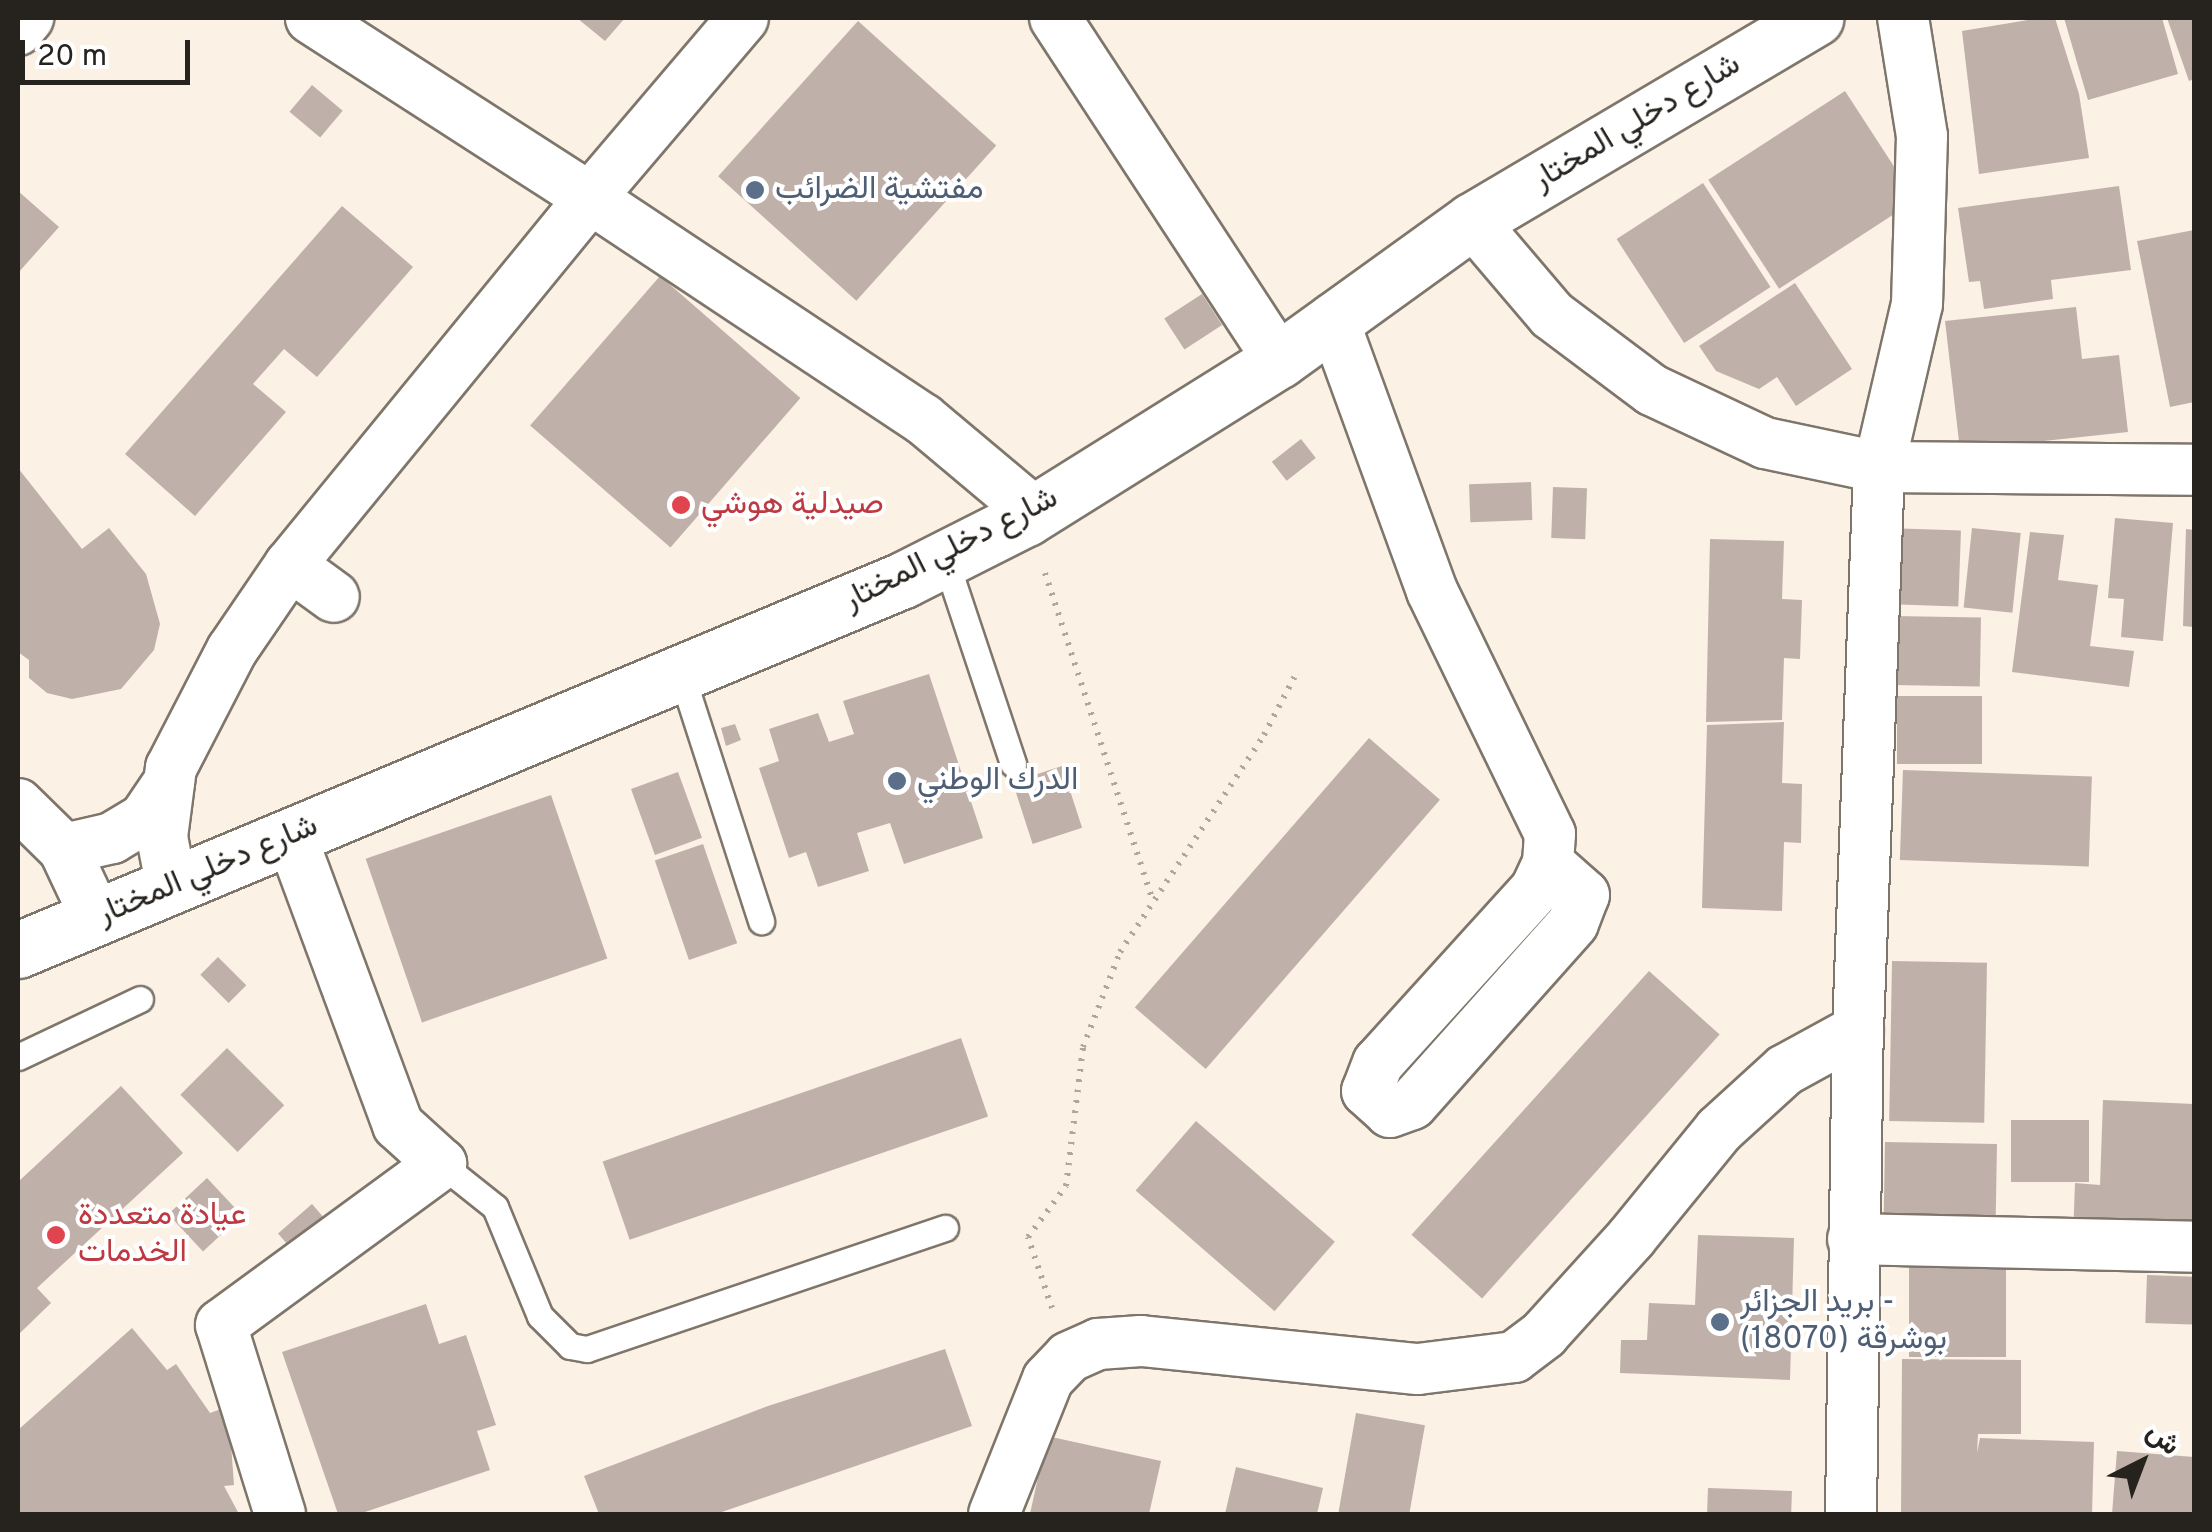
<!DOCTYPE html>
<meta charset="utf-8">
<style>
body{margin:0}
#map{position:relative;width:2212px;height:1532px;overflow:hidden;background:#fbf1e4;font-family:Overpass,Vazirmatn,sans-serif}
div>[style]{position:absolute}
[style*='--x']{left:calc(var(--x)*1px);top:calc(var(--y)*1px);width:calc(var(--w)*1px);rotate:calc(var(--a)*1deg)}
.building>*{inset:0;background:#c0b0aa;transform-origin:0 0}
.path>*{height:6px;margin-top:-3px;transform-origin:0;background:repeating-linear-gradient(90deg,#afa79e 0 2.5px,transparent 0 10.5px)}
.roads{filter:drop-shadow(2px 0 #7f766b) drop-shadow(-2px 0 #7f766b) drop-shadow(0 2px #7f766b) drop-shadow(0 -2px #7f766b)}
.service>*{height:25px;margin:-12.5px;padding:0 12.5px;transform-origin:12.5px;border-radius:12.5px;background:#fff}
.minor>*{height:50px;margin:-25px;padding:0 25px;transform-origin:25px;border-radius:25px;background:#fff}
.secondary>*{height:55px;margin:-27.5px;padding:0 27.5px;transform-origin:27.5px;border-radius:27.5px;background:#fff}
.dots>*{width:28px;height:28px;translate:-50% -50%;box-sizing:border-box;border:5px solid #fff;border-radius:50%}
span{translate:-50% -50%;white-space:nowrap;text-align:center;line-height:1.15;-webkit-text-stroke:8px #fff;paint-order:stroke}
.street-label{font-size:32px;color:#26221e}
.service-label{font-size:32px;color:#4e5e75}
.left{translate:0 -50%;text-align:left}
.health-label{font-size:32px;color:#be3a42}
.frame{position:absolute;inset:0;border:20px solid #26221e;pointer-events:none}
.north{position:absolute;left:2092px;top:1412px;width:100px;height:100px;-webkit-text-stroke:8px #fff;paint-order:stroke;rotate:42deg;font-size:28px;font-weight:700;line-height:40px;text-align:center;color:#26221e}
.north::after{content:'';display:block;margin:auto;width:35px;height:45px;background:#26221e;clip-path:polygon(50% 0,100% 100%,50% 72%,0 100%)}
.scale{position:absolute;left:20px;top:40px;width:170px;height:45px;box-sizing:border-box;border:5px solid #26221e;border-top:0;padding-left:12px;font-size:30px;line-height:35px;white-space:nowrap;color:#26221e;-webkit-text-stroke:8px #fff;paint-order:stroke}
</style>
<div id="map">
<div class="building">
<div style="clip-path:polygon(577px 18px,625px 18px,605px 41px)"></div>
<div style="clip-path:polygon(2040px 18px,2055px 18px,2079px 94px,2089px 158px,1979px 174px,1962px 31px)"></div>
<div style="clip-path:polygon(2064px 18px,2162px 18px,2178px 74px,2088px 100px)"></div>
<div style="clip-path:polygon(2167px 18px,2194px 18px,2194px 79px,2189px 81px)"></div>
<div style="left:858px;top:21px;width:186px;height:209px;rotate:42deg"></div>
<div style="left:312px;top:85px;width:40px;height:35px;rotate:40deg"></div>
<div style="left:1845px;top:91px;width:130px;height:163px;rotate:57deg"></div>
<div style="left:1703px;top:183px;width:124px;height:103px;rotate:57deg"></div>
<div style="clip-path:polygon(2119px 186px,2131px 270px,2051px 280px,2053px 299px,1984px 309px,1980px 281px,1969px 282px,1958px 208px)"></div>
<div style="clip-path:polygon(18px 191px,59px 227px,18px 273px)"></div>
<div style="clip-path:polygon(342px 206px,413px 267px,317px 377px,284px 349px,253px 384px,286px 412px,195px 516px,125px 454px)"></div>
<div style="clip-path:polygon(2194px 230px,2194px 402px,2170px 407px,2137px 241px)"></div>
<div style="left:660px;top:276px;width:186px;height:198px;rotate:41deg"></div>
<div style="clip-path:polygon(1795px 283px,1852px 369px,1796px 406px,1777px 377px,1759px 389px,1716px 371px,1699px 346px)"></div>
<div style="left:1202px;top:294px;width:37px;height:45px;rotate:57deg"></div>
<div style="clip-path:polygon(2076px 307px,2082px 359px,2119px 355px,2128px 432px,1960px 450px,1945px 321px)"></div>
<div style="left:1301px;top:439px;width:24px;height:37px;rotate:52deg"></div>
<div style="clip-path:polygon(18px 468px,82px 549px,109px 528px,146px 574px,160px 624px,154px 650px,121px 689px,72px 699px,47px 693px,29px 678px,29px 660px,18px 652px)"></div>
<div style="left:1531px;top:482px;width:38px;height:62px;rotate:88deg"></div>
<div style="left:1553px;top:487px;width:34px;height:51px;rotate:2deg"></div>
<div style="clip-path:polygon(2115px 518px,2173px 523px,2163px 641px,2121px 637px,2124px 599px,2108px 598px)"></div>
<div style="left:1887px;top:528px;width:74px;height:76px;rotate:2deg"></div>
<div style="left:1972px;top:528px;width:49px;height:80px;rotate:6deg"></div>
<div style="clip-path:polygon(2186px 529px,2194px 530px,2194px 627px,2183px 626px)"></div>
<div style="clip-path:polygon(2030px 532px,2064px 535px,2058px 580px,2098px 585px,2090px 646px,2134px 651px,2129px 687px,2012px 672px)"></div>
<div style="clip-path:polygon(1710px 539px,1784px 541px,1782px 599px,1802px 600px,1800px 659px,1784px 658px,1782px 720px,1706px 722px)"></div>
<div style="left:1893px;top:616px;width:88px;height:69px;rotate:1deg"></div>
<div style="clip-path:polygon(929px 674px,983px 838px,904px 864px,890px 823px,857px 833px,869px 871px,818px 887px,806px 852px,789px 858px,759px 768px,779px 761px,769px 729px,818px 713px,829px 742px,854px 734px,843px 701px)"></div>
<div style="left:1897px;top:696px;width:85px;height:68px"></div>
<div style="clip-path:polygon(1784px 722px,1782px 783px,1802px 784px,1801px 843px,1784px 842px,1782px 911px,1702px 908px,1707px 725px)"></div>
<div style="clip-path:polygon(735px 724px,741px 740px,726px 746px,721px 728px)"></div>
<div style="left:1369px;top:738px;width:94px;height:357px;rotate:41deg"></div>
<div style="left:1062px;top:766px;width:65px;height:52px;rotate:72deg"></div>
<div style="left:1903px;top:770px;width:189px;height:90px;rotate:2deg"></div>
<div style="left:678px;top:772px;width:70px;height:50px;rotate:70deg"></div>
<div style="left:551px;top:795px;width:173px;height:196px;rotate:71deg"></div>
<div style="left:703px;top:844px;width:105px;height:51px;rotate:71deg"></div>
<div style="left:218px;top:957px;width:40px;height:25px;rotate:45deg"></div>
<div style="left:1892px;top:961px;width:95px;height:160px;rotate:1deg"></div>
<div style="left:1649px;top:971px;width:95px;height:355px;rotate:42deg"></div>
<div style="left:961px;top:1038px;width:83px;height:379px;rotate:71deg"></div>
<div style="left:227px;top:1048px;width:81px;height:66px;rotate:45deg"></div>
<div style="clip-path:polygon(121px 1086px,183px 1153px,37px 1288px,51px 1303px,18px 1335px,18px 1182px)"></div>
<div style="clip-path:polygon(2103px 1100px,2194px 1104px,2194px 1242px,2073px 1237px,2075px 1183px,2100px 1185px)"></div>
<div style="left:2011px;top:1120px;width:78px;height:62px"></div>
<div style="left:1196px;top:1121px;width:184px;height:92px;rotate:41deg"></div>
<div style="left:1885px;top:1142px;width:112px;height:89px;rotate:1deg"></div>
<div style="left:207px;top:1178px;width:51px;height:53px;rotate:47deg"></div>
<div style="left:312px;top:1204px;width:32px;height:45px;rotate:49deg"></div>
<div style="clip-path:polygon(1698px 1235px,1794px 1238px,1790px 1380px,1620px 1373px,1621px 1340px,1647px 1340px,1649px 1303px,1695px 1305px)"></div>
<div style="left:1909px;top:1265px;width:97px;height:92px"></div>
<div style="left:2147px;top:1275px;width:47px;height:48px;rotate:2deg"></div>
<div style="clip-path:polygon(426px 1304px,439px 1344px,466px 1335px,496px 1425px,477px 1431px,490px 1470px,359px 1514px,338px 1514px,282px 1352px)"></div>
<div style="clip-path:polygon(132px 1328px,167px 1370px,176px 1364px,210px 1413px,221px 1409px,229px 1418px,234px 1485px,224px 1486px,239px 1514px,18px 1514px,18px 1430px)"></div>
<div style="clip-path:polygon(945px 1349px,972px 1426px,716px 1514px,599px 1514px,584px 1476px,768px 1406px)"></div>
<div style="clip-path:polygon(1902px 1359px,2021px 1360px,2021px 1434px,1978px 1434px,1977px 1453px,1980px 1438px,2094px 1442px,2092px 1514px,1901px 1514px)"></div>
<div style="left:1356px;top:1413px;width:70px;height:103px;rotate:10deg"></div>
<div style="clip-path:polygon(1047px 1436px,1161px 1461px,1149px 1514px,1030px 1514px)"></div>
<div style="clip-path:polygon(2117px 1451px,2194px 1457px,2194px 1514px,2112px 1514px)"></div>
<div style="clip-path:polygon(1236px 1467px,1323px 1488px,1317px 1514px,1225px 1514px)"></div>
<div style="left:1708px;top:1488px;width:84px;height:26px;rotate:2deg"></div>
</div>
<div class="path">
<div style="--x:1045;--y:573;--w:342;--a:71.8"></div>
<div style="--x:1052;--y:1308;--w:75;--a:-108.7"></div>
<div style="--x:1028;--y:1237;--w:64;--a:-53.3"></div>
<div style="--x:1066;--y:1186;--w:140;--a:-83"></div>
<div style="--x:1083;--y:1047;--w:102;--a:-68.7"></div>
<div style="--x:1120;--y:952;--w:260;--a:-56.4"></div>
<div style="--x:1264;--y:735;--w:67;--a:-62.3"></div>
</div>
<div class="roads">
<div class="service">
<div style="--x:945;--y:559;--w:216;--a:71.6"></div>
<div style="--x:681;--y:673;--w:261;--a:72.1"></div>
<div style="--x:18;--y:1057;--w:135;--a:-25.4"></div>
<div style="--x:441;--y:1164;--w:69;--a:38.5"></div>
<div style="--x:495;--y:1207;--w:118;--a:67.6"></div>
<div style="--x:540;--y:1316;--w:42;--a:45"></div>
<div style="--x:570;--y:1346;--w:17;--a:10"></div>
<div style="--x:587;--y:1349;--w:378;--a:-18.7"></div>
</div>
<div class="minor">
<div style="--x:743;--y:18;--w:236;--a:130.4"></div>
<div style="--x:590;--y:198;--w:400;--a:33.6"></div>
<div style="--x:923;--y:419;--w:146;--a:40"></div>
<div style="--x:1055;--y:18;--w:409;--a:56.8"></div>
<div style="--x:18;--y:30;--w:16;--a:-50"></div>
<div style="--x:1472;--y:221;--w:123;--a:49.6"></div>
<div style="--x:1552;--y:315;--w:125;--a:36.9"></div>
<div style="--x:1652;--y:390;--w:125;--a:25.1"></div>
<div style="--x:1765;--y:443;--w:116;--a:11.9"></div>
<div style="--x:1879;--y:467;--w:315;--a:0.5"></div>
<div style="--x:1333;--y:319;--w:289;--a:70"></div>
<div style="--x:1432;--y:591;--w:270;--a:64.1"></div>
<div style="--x:1550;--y:834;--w:29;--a:94"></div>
<div style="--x:1548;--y:863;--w:29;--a:115"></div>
<div style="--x:1536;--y:889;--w:235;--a:132.2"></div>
<div style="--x:1378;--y:1063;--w:30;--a:111"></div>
<div style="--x:1367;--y:1091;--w:31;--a:42"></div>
<div style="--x:1390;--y:1112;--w:23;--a:-20"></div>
<div style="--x:1412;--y:1104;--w:242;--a:-48.3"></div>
<div style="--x:1573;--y:923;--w:30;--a:-69"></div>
<div style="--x:1584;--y:895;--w:48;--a:-138.4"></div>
<div style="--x:290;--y:565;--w:54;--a:36"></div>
<div style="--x:18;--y:804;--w:64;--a:44.4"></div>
<div style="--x:64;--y:849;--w:75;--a:64.8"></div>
<div style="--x:64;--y:849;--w:49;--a:-12.9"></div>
<div style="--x:112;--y:838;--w:37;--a:-31"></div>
<div style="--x:144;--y:819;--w:45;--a:-56"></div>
<div style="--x:171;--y:883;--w:47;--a:-101.1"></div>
<div style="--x:162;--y:837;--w:70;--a:-82.6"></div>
<div style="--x:171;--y:768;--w:133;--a:-62.7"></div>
<div style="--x:232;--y:650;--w:103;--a:-55.7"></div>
<div style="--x:290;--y:565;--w:474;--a:-50.7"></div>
<div style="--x:590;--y:198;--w:332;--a:-147.2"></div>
<div style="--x:1853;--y:1239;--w:341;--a:1.3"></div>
<div style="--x:280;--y:1514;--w:198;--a:-107.3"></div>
<div style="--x:221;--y:1325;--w:273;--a:-36.2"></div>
<div style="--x:441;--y:1164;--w:58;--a:-137.8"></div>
<div style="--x:398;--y:1125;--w:308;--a:-110.3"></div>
<div style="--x:994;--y:1514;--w:145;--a:-68.2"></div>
<div style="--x:1048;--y:1379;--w:30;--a:-46"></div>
<div style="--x:1069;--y:1357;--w:32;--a:-24"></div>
<div style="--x:1098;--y:1344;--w:43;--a:-4"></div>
<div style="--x:1141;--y:1341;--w:278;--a:5.8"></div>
<div style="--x:1418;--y:1369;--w:97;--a:-7.1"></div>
<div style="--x:1514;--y:1357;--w:38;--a:-37"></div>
<div style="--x:1544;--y:1334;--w:130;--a:-47.8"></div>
<div style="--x:1631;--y:1238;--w:139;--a:-50.8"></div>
<div style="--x:1719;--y:1130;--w:89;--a:-42.3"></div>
<div style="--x:1785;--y:1070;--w:83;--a:-28.7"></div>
<div style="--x:1851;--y:1514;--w:484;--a:-89.2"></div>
<div style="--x:1858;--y:1030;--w:563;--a:-87.86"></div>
<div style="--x:1879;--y:467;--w:167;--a:-76.9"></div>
<div style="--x:1917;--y:304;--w:168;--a:-88.3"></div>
<div style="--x:1922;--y:136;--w:120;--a:-99.1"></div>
</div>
<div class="secondary">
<div style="--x:18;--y:950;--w:959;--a:-22.69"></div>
<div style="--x:903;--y:580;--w:138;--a:-26.8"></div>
<div style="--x:1026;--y:518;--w:298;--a:-32"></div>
<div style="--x:1279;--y:360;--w:238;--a:-35.8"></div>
<div style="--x:1472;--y:221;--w:399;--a:-30.6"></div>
</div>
</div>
<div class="dots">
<div style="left:755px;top:190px;background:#5c6f8a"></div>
<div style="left:681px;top:505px;background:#e0444e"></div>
<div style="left:897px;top:781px;background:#5c6f8a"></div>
<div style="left:56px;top:1235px;background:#e0444e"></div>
<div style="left:1720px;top:1322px;background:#5c6f8a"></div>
</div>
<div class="street-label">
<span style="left:1637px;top:123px;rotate:-31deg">شارع دخلي المختار</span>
<span style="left:951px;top:550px;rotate:-27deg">شارع دخلي المختار</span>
<span style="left:208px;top:871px;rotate:-23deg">شارع دخلي المختار</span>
</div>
<div class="service-label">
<span class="left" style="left:775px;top:190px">مفتشية الضرائب</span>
<span class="left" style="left:917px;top:781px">الدرك الوطني</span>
<span class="left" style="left:1740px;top:1322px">بريد الجزائر -<br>بوشرقة (18070)</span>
</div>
<div class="health-label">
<span class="left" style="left:701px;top:505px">صيدلية هوشي</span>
<span class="left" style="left:78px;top:1235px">عيادة متعددة<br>الخدمات</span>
</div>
<div class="frame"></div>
<div class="north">ش</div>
<div class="scale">20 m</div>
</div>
